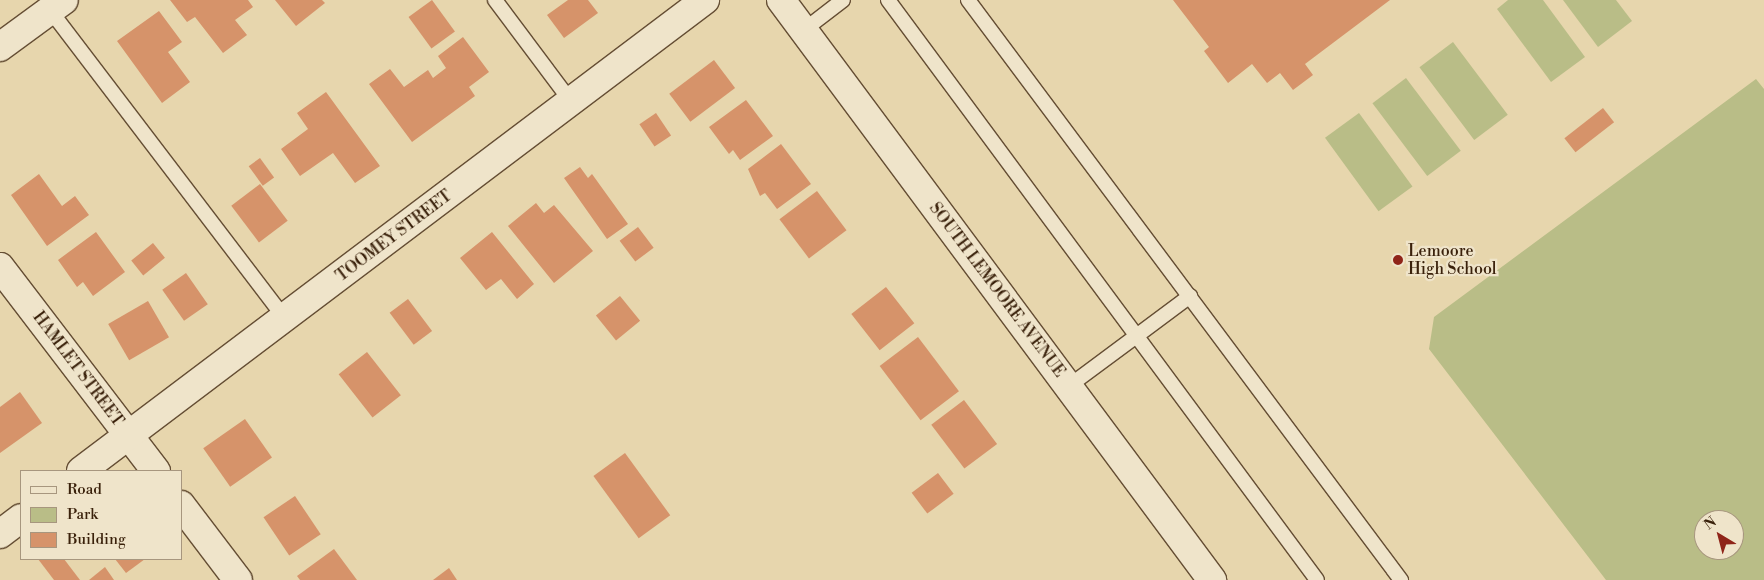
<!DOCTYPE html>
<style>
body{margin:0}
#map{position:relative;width:1764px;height:580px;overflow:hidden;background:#e7d6ad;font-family:"Libre Bodoni",serif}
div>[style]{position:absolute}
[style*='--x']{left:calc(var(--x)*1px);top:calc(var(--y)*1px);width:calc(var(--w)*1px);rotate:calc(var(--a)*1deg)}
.green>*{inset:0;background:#b9bd87;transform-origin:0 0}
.building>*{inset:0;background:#d6936a;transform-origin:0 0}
.roads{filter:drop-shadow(1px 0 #654e34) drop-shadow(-1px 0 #654e34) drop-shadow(0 1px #654e34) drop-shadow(0 -1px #654e34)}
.lane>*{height:14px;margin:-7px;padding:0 7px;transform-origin:7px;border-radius:7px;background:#efe4ca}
.street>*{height:28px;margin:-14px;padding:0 14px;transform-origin:14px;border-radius:14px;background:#efe4ca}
.secondary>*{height:28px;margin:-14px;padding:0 14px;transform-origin:14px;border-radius:14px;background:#efe4ca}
.dots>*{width:14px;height:14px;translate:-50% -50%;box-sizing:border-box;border:2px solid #efe4ca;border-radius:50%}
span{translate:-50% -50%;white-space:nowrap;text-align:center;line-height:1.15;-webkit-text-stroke:4.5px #efe4ca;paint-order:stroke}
.street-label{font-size:16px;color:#3a210b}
.poi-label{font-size:16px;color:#3a210b}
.left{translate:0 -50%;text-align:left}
.legend{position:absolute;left:20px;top:470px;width:162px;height:90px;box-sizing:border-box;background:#efe4ca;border:1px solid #a7967e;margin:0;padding:6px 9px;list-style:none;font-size:15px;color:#3a210b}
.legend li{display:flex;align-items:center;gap:10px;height:25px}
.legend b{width:25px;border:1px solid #a7967e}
.north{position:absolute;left:1694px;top:510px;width:50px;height:50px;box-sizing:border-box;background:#efe4ca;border:1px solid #a7967e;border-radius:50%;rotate:323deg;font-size:14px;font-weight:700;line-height:20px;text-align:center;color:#3a210b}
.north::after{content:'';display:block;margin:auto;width:18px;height:22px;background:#8f2418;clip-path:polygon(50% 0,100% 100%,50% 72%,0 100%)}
</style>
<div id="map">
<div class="green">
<div style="clip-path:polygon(1508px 0,1543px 0,1585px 57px,1551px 82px,1497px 9px)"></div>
<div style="clip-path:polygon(1563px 0,1616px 0,1632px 21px,1598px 47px)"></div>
<div style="left:1453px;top:42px;width:91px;height:42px;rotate:53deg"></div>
<div style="left:1406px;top:78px;width:91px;height:42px;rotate:53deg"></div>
<div style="clip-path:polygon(evenodd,1756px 79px,1764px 89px,1764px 580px,1606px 580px,1429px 349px,1434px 317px,1756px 79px,1704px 520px,1734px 520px,1734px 550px,1704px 550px,1704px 520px)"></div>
<div style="left:1359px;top:113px;width:91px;height:42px;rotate:54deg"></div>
</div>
<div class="building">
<div style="clip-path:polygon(170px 0,248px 0,253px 7px,235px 20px,247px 35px,223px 53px,195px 17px,187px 22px)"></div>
<div style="clip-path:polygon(275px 0,322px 0,325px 3px,296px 26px)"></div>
<div style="left:432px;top:0;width:39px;height:29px;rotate:54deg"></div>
<div style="clip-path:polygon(568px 0,588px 0,598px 13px,564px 38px,547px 15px)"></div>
<div style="clip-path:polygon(1173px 0,1390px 0,1305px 64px,1313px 75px,1293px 90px,1280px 73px,1267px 83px,1252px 64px,1228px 83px,1204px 51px,1209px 47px)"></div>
<div style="clip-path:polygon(159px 11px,182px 42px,168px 52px,190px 82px,162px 103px,117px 41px)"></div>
<div style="clip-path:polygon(463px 37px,489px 72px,469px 87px,475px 96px,412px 142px,369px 84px,390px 69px,404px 87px,428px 70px,433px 78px,446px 68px,438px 56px)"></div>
<div style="left:714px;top:60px;width:35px;height:56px;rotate:53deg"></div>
<div style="clip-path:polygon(326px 92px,380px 166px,355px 183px,333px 153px,300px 176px,281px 149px,308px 129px,297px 113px)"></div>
<div style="clip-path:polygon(746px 100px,773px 136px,740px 160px,733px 150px,729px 154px,709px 127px)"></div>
<div style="left:1603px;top:108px;width:18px;height:49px;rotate:52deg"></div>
<div style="left:656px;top:113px;width:27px;height:20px;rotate:56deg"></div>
<div style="clip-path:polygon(781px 144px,811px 184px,777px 209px,765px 193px,760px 196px,748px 169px)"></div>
<div style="left:260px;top:158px;width:24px;height:14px;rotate:54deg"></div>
<div style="clip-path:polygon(580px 167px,588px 178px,592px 174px,628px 224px,607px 239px,564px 178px)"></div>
<div style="clip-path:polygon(39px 174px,62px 206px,75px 196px,89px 215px,47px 246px,11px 195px)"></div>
<div style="left:260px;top:184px;width:46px;height:36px;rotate:53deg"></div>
<div style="left:817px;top:191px;width:49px;height:47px;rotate:53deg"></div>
<div style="clip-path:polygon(536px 203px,544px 213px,554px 205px,593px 251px,554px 283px,508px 226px)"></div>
<div style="left:638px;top:227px;width:26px;height:23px;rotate:53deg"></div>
<div style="clip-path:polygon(96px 232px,125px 272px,93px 296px,83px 282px,77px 287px,58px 260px)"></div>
<div style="clip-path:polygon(492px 232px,534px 284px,517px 299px,501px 279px,486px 290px,460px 258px)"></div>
<div style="left:153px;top:243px;width:19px;height:28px;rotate:51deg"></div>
<div style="left:186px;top:273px;width:38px;height:29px;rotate:55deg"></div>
<div style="left:886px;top:287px;width:46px;height:44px;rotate:52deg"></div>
<div style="left:620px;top:296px;width:32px;height:31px;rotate:51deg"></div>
<div style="left:408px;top:299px;width:40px;height:23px;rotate:53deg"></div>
<div style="left:148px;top:301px;width:42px;height:46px;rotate:60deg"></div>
<div style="left:918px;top:337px;width:68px;height:48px;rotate:53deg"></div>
<div style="left:367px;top:352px;width:55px;height:36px;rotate:52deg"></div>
<div style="clip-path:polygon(20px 392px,42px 423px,0 453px,0 407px)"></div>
<div style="left:964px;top:400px;width:55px;height:41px;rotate:53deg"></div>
<div style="left:245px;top:419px;width:47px;height:51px;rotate:55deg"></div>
<div style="left:625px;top:453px;width:77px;height:39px;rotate:54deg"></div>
<div style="left:938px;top:473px;width:26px;height:33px;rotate:53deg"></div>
<div style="left:295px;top:496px;width:46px;height:38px;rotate:56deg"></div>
<div style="clip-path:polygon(334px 549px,357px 580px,300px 580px,297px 576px)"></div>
<div style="clip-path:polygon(38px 559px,64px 559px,80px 580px,54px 580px)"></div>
<div style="clip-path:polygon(115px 559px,145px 559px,126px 573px)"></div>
<div style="clip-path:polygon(105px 567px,114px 580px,89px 580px)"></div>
<div style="clip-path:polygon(449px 568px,457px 580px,433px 580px)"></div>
</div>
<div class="roads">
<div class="lane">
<div style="--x:495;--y:0;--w:129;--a:53.2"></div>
<div style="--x:888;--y:0;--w:721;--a:53.51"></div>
<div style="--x:968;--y:0;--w:724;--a:53.26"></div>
<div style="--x:50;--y:10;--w:387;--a:52.7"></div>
<div style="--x:804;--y:30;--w:49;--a:-37.6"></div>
<div style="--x:1069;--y:386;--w:151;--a:-36.6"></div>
</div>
<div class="street">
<div style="--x:0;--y:47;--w:79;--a:-36.3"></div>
<div style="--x:0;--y:267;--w:257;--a:52.6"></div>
<div style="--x:81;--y:471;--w:782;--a:-37.05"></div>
<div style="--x:181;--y:505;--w:94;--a:52.8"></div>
<div style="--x:0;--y:534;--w:26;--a:-37"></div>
</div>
<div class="secondary">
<div style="--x:781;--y:0;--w:723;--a:53.38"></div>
</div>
</div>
<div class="dots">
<div style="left:1398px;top:260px;background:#8f2418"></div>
</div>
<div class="street-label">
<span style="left:394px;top:236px;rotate:-37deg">TOOMEY STREET</span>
<span style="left:997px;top:290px;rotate:53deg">SOUTH LEMOORE AVENUE</span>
<span style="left:78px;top:369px;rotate:53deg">HAMLET STREET</span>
</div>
<div class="poi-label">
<span class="left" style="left:1408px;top:260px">Lemoore<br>High School</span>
</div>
<ul class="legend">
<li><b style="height:6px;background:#efe4ca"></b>Road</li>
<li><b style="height:14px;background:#b9bd87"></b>Park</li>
<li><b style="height:14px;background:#d6936a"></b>Building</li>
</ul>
<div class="north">N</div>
</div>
